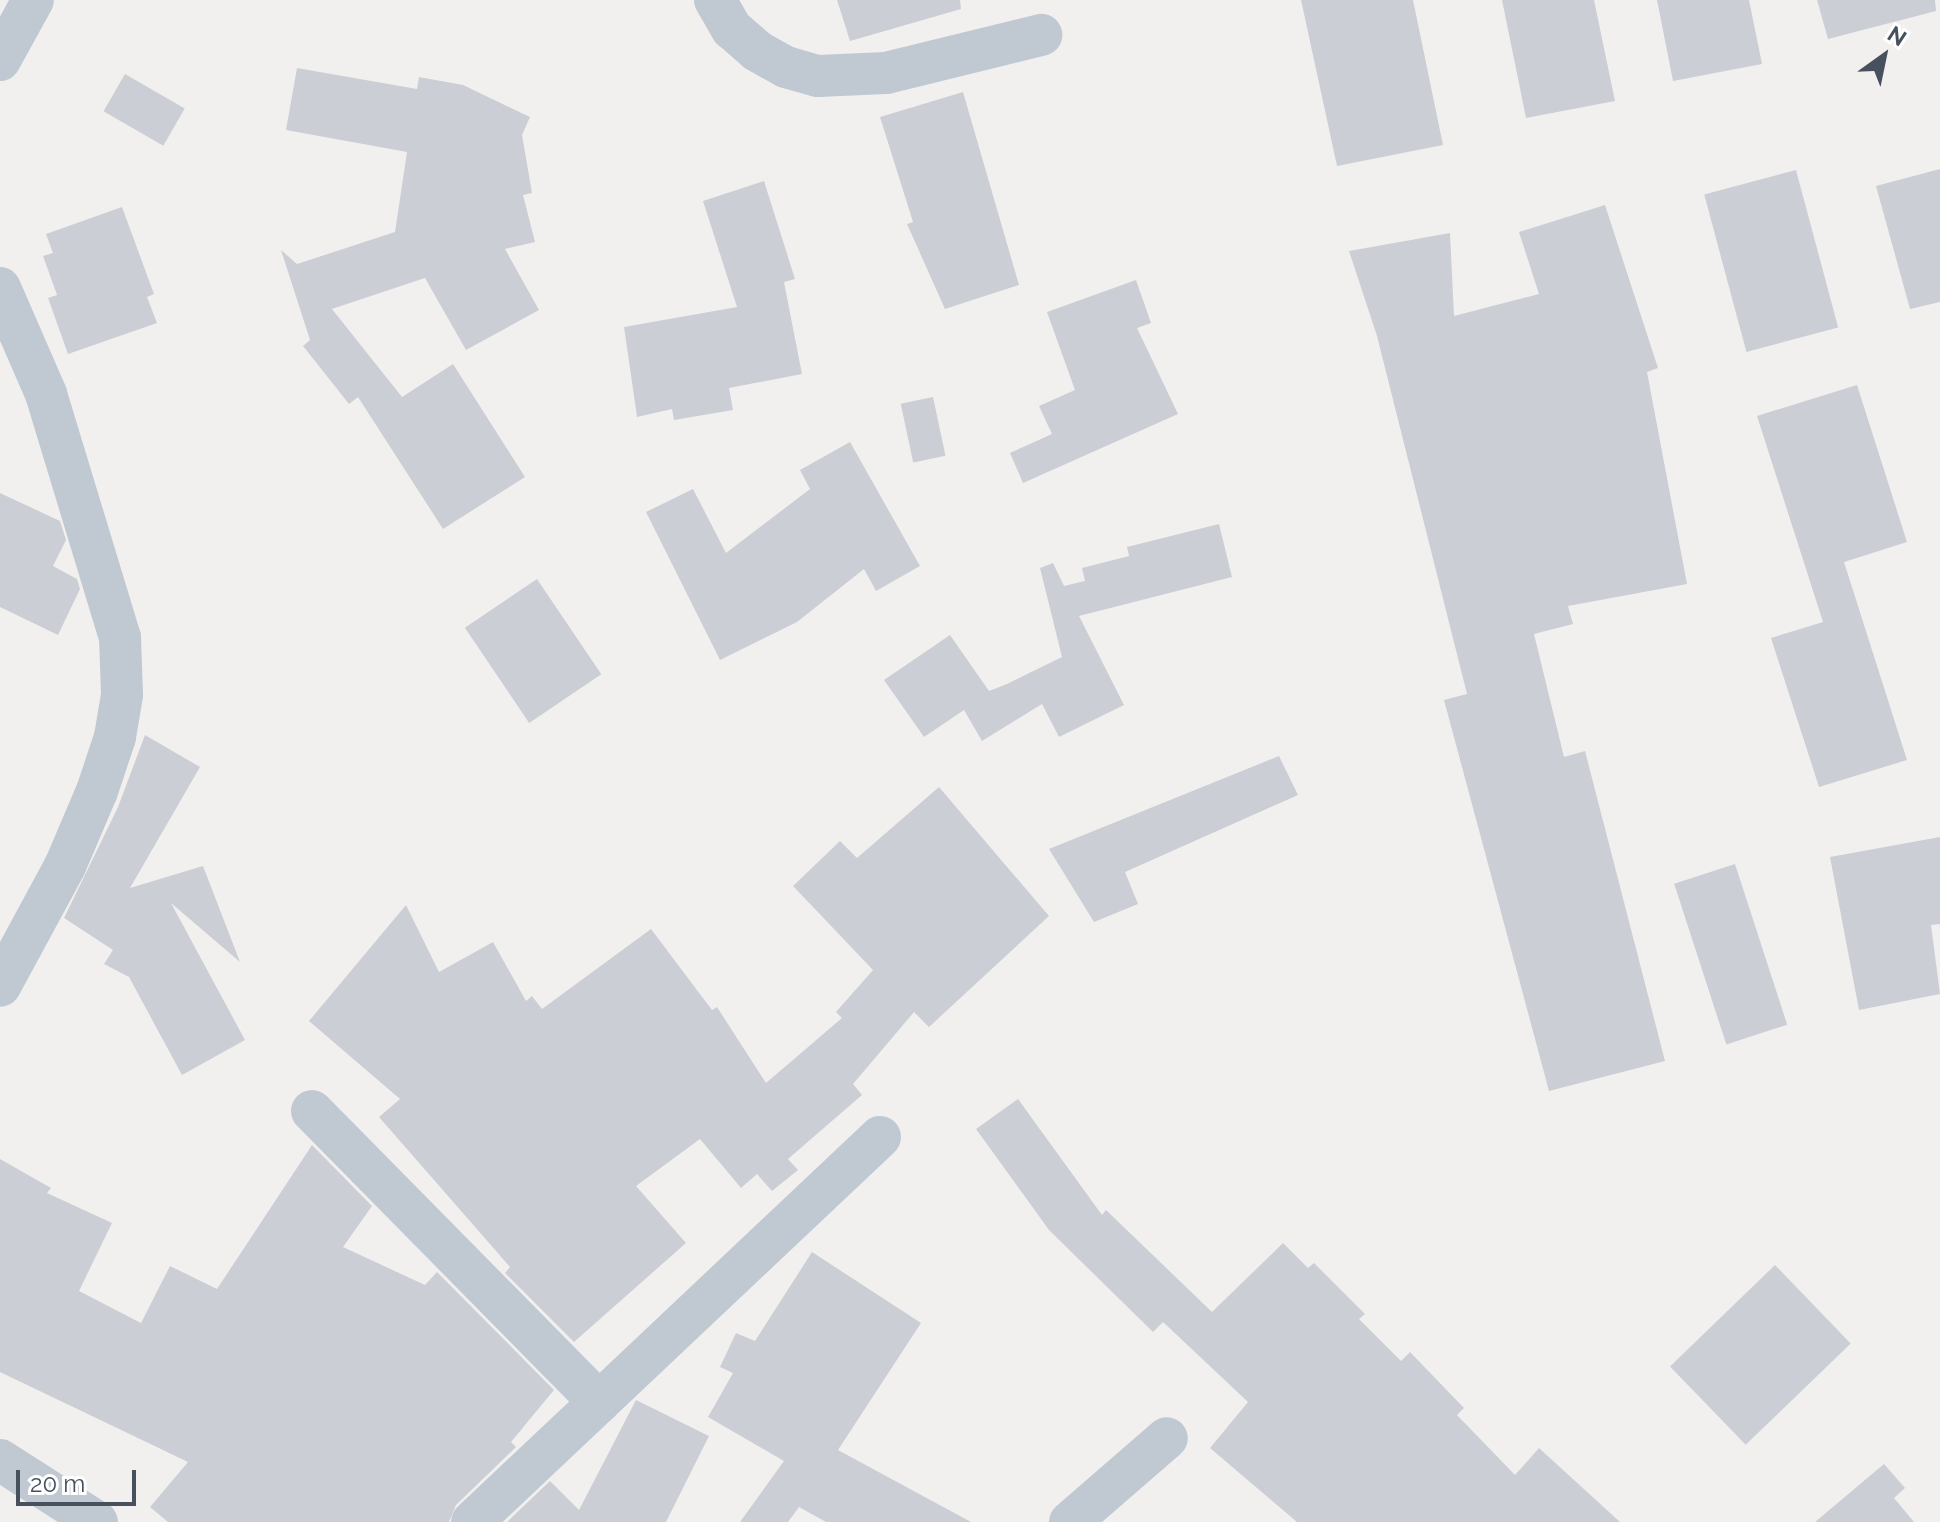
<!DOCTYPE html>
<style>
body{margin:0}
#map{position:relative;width:1940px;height:1522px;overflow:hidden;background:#f2f0ef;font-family:Raleway,sans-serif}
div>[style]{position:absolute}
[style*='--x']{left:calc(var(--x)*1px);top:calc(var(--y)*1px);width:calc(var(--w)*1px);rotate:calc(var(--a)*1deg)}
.building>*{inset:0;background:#cbced5;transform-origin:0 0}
.minor>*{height:42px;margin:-21px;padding:0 21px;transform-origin:21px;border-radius:21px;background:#c0c9d2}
span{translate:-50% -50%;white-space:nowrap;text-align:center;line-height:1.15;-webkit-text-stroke:6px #fff;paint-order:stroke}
.north{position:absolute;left:1844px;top:16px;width:80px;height:80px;-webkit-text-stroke:6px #fff;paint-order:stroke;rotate:33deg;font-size:22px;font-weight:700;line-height:32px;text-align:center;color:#47515e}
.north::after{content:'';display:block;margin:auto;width:28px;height:36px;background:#47515e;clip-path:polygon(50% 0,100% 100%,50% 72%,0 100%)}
.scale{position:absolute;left:16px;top:1470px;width:120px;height:36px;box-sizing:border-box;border:4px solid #47515e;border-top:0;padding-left:10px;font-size:24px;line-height:28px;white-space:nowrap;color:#47515e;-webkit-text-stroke:6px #fff;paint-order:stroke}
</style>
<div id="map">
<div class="building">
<div style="clip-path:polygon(837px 0,960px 0,961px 9px,850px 41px)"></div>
<div style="clip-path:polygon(1301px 0,1413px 0,1443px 145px,1337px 166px)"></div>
<div style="clip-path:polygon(1502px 0,1594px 0,1615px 101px,1526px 118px)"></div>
<div style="clip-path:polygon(1657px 0,1749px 0,1762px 64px,1673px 81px)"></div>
<div style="clip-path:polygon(1817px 0,1935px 0,1936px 11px,1828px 39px)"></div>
<div style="clip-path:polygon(297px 68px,417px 89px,419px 77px,463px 85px,530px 117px,522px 135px,532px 193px,523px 195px,535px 242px,505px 249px,539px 310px,466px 350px,425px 278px,332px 309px,402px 397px,453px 364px,525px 477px,443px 529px,358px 397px,349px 404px,303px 346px,310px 340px,281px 250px,297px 264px,395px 232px,407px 152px,286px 130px)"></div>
<div style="left:125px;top:74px;width:69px;height:43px;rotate:30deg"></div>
<div style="clip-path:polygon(963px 92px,1019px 285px,945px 309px,907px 224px,913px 222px,880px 117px)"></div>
<div style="clip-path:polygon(1940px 169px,1940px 302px,1910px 309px,1876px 186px)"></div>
<div style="left:1796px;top:170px;width:163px;height:95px;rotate:75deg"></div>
<div style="clip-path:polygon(764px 181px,795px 279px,784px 282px,802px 374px,729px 388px,733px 410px,674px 420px,672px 409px,637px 417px,624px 327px,737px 307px,703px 201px)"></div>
<div style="clip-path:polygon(1605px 205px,1658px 368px,1647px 372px,1687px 584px,1568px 606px,1573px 624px,1534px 634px,1564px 757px,1585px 751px,1665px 1061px,1549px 1091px,1444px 700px,1467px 694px,1377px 336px,1349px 251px,1450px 233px,1454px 316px,1539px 294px,1519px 232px)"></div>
<div style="clip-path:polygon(122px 207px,154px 294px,147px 297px,157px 323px,68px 354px,48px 298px,57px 295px,43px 256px,53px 253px,46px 234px)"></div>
<div style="clip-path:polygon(1136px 280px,1151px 323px,1137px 328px,1178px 414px,1023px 483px,1010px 453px,1052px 434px,1039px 406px,1075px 390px,1047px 312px)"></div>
<div style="clip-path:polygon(1857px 385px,1907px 542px,1844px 562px,1907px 760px,1819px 787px,1771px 638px,1823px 622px,1757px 416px)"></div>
<div style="left:933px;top:397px;width:60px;height:33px;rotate:78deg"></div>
<div style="clip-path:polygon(850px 442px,920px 566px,876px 591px,864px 569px,797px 622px,720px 660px,646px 512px,693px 489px,726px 553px,810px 489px,800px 470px)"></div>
<div style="clip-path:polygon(0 493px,60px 521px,66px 540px,53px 566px,77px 579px,80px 589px,58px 635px,0 607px)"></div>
<div style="clip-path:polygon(1219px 524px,1232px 577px,1079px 616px,1124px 705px,1059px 737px,1042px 704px,982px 741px,964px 710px,924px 737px,884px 680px,950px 635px,989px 691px,1007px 684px,1062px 657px,1040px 568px,1053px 563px,1064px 586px,1085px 581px,1082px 568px,1129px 556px,1127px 547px)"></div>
<div style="left:537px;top:579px;width:115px;height:87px;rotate:56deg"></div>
<div style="clip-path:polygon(145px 735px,200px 767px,130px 888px,203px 866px,240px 962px,171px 903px,245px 1040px,182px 1075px,129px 977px,104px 964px,113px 950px,64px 918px,118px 807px)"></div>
<div style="clip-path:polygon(1279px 756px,1298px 795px,1125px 872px,1138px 904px,1094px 922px,1049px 849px)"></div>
<div style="clip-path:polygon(939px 787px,1049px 916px,929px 1027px,914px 1012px,853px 1084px,862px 1095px,788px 1159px,798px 1170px,772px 1191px,757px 1174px,741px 1188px,700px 1139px,636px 1186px,686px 1243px,574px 1342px,505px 1273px,510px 1267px,379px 1117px,400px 1099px,309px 1021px,406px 905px,439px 972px,493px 942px,526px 1001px,532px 996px,542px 1009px,651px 929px,712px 1010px,717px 1007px,766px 1083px,842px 1018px,836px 1012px,873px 970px,793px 886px,840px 841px,857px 858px)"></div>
<div style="clip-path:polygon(1940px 837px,1940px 924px,1931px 925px,1940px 994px,1859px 1010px,1830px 857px)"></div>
<div style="left:1735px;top:864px;width:169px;height:64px;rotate:72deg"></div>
<div style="clip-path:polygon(1018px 1099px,1102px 1215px,1106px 1210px,1212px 1312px,1283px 1243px,1308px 1268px,1314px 1263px,1365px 1314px,1359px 1319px,1401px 1361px,1410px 1352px,1464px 1408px,1457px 1415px,1515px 1475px,1539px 1448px,1620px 1522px,1297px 1522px,1210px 1448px,1248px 1402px,1163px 1322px,1153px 1332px,1049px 1230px,976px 1129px)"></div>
<div style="clip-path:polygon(312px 1145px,372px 1206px,343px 1247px,425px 1285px,437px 1272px,554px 1390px,511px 1442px,516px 1447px,456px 1505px,449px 1522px,168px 1522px,150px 1507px,188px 1462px,0 1372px,0 1159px,51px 1188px,47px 1193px,112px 1223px,79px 1291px,141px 1323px,170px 1266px,217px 1289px)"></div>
<div style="clip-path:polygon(812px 1252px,921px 1323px,838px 1450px,971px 1522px,826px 1522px,799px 1507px,788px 1522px,740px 1522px,784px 1461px,708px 1417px,733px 1373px,720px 1367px,736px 1333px,755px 1341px)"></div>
<div style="left:1775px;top:1265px;width:109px;height:146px;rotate:46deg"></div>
<div style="clip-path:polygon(636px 1400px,709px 1436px,666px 1522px,507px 1522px,550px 1481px,579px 1510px)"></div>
<div style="clip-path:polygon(1884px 1464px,1905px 1488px,1894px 1498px,1914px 1522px,1815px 1522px)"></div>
</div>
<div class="minor">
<div style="--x:715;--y:0;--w:34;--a:60"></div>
<div style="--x:732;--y:29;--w:33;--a:41"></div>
<div style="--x:757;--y:51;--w:33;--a:29"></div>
<div style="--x:786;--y:67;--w:33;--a:16"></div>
<div style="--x:818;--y:76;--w:68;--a:-2.5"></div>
<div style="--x:886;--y:73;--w:160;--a:-13.8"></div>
<div style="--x:0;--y:60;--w:68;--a:-61.2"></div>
<div style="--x:0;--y:288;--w:116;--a:66.5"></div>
<div style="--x:46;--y:394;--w:254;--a:73.1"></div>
<div style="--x:120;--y:637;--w:58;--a:88"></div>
<div style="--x:122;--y:695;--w:43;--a:99.5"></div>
<div style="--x:115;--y:737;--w:57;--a:108.4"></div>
<div style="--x:97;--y:791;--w:82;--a:113.1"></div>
<div style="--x:65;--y:866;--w:136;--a:118.4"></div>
<div style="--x:312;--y:1111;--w:409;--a:45.4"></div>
<div style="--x:0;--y:1460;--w:115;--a:32.6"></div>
<div style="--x:472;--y:1522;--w:561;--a:-43.34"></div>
<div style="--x:1070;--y:1522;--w:128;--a:-40.9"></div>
</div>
<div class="north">N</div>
<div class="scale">20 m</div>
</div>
